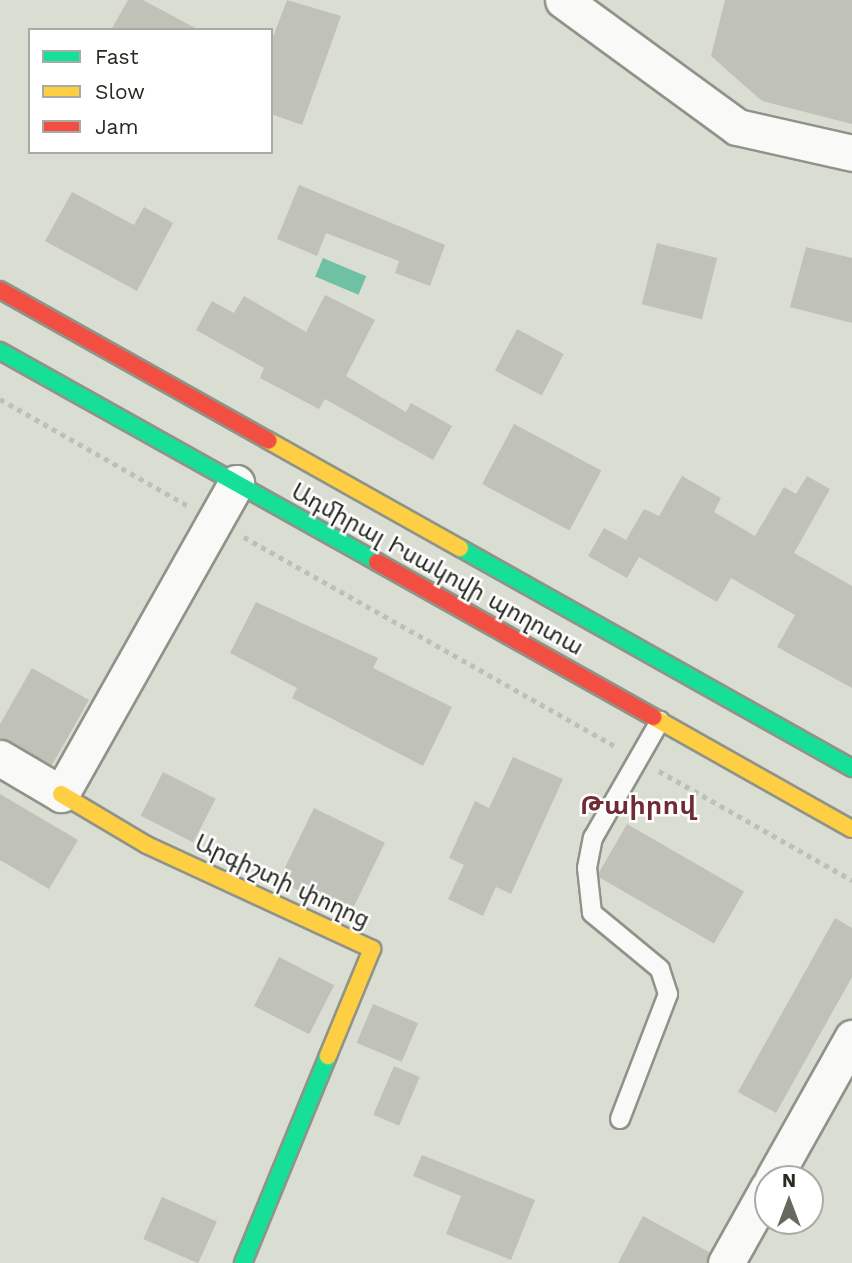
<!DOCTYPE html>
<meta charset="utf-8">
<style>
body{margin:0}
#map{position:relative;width:852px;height:1263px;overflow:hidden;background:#daded2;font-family:"Work Sans","Noto Sans Armenian",sans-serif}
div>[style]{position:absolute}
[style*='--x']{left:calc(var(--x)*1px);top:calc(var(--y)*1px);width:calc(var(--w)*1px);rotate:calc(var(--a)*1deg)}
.water>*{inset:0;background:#6fc1a4;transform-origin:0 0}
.building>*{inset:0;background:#c0c1b7;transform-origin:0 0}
.path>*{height:4.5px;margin-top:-2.25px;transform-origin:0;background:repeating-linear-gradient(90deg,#bdbfba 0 5px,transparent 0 10px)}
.roads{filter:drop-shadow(2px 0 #8f9389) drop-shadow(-2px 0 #8f9389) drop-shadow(0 2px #8f9389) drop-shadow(0 -2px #8f9389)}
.lane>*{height:18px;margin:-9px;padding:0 9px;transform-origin:9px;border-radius:9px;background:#f9faf8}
.street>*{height:35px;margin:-17.5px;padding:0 17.5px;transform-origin:17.5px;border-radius:17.5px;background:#f9faf8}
.fast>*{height:16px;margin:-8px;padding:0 8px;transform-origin:8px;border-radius:8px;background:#16e098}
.slow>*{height:16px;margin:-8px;padding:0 8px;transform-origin:8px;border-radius:8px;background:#ffcf43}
.jam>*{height:16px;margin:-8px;padding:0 8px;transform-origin:8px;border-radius:8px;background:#f24e42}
span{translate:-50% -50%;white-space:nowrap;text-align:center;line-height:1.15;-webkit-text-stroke:5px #fff;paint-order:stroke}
.street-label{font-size:23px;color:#262a21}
.quarter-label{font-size:26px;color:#712b35;font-weight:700}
.legend{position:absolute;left:28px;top:28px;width:245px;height:126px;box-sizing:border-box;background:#fff;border:2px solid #a8aaa6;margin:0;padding:9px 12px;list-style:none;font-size:21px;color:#262a21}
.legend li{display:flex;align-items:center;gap:14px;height:35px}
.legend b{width:35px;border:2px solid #a8aaa6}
.north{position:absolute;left:754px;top:1165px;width:70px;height:70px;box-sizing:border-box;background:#fff;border:2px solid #a8aaa6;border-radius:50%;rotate:0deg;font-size:19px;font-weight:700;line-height:28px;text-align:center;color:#262a21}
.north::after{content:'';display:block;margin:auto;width:24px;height:32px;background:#65695f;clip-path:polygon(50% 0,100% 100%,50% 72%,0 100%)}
</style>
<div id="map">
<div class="water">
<div style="left:323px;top:258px;width:47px;height:20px;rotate:23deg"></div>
</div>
<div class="building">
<div style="clip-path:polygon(128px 0,143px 0,199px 30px,111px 30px)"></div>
<div style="clip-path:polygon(287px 0,341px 16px,302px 125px,271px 114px,271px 42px)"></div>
<div style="clip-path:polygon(725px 0,852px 0,852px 124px,762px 101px,711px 56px)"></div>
<div style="clip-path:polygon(299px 185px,445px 245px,430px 286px,395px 273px,399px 261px,326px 233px,317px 256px,277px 239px)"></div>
<div style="clip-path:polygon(72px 192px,134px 225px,144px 207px,173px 223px,137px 291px,45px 241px)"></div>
<div style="left:657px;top:243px;width:62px;height:63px;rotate:14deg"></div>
<div style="clip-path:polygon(806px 247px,852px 258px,852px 323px,790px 307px)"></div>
<div style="clip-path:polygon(325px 295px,375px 320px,346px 376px,406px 412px,411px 403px,452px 426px,433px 460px,325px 399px,319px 409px,260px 378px,264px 368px,196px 330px,212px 301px,234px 313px,244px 296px,306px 332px)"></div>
<div style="left:517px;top:329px;width:53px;height:47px;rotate:28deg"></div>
<div style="left:514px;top:424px;width:99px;height:68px;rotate:28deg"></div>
<div style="clip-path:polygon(682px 476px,721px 498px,714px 512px,755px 536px,784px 487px,796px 494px,807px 476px,830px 489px,794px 553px,852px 586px,852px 688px,777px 647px,795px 615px,731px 578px,717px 602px,639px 557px,627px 578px,588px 556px,604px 528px,626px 540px,644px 509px,659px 516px)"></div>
<div style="clip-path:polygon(256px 602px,378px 658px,373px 668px,452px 707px,423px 766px,292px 698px,297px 688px,230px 653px)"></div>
<div style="clip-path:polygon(32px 668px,89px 700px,52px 765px,0 738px,0 724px)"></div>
<div style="clip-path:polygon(513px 757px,563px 779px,511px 894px,496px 887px,483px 916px,448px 899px,464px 865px,449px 858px,475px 801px,489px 808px)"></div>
<div style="left:163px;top:772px;width:59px;height:49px;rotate:27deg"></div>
<div style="clip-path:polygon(0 794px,78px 840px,49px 889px,0 860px)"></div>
<div style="left:314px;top:808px;width:79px;height:81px;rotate:26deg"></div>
<div style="left:627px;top:824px;width:135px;height:60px;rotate:30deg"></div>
<div style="clip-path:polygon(835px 918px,852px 928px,852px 977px,776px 1113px,738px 1092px)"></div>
<div style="left:279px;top:957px;width:62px;height:55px;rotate:27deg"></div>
<div style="left:373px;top:1004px;width:49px;height:42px;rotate:23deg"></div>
<div style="left:394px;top:1066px;width:28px;height:53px;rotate:23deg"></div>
<div style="clip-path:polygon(422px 1155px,535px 1200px,511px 1260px,446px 1234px,461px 1196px,413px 1176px)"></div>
<div style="left:162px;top:1197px;width:60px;height:46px;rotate:24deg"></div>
<div style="clip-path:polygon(643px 1216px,709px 1252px,706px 1263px,618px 1263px)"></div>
</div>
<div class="path">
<div style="--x:0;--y:399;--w:216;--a:29.6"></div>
<div style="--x:244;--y:537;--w:429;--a:29.4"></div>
<div style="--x:659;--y:771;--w:222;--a:29.5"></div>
</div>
<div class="roads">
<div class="lane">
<div style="--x:620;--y:1119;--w:134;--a:-69"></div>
<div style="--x:668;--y:994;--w:26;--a:-108"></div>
<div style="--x:660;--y:969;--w:88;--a:-140.5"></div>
<div style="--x:592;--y:913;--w:45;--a:-96.3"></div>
<div style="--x:587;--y:868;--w:31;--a:-79"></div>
<div style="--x:593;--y:838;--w:135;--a:-60.2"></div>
</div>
<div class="street">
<div style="--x:563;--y:0;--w:215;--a:36.1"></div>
<div style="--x:737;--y:127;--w:118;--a:12.7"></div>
<div style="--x:0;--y:758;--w:71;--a:30.5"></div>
<div style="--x:61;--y:794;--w:357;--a:-60.6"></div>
<div style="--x:773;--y:1179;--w:162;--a:-60.7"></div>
<div style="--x:726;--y:1263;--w:86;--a:-60.8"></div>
</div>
<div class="fast">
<div style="--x:0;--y:351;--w:432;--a:29.2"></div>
<div style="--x:460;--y:548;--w:450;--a:29.3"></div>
<div style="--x:243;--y:1263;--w:224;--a:-67.7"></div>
</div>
<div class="slow">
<div style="--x:269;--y:441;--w:219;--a:29.3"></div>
<div style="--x:653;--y:717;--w:228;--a:29.4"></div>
<div style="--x:61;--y:794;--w:100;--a:30.7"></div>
<div style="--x:147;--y:845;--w:248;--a:24.8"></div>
<div style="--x:372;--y:949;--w:116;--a:112.4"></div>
</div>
<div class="jam">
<div style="--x:0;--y:290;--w:308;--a:29.3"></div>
<div style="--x:377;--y:562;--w:317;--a:29.3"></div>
</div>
</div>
<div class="street-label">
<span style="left:437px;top:570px;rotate:29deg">Ադմիրալ Իսակովի պողոտա</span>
<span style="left:282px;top:882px;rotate:25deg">Արգիշտի փողոց</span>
</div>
<div class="quarter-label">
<span style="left:638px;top:806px">Թաիրով</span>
</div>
<ul class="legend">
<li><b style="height:9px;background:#16e098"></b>Fast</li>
<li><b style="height:9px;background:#ffcf43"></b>Slow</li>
<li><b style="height:9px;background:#f24e42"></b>Jam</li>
</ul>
<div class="north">N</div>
</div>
